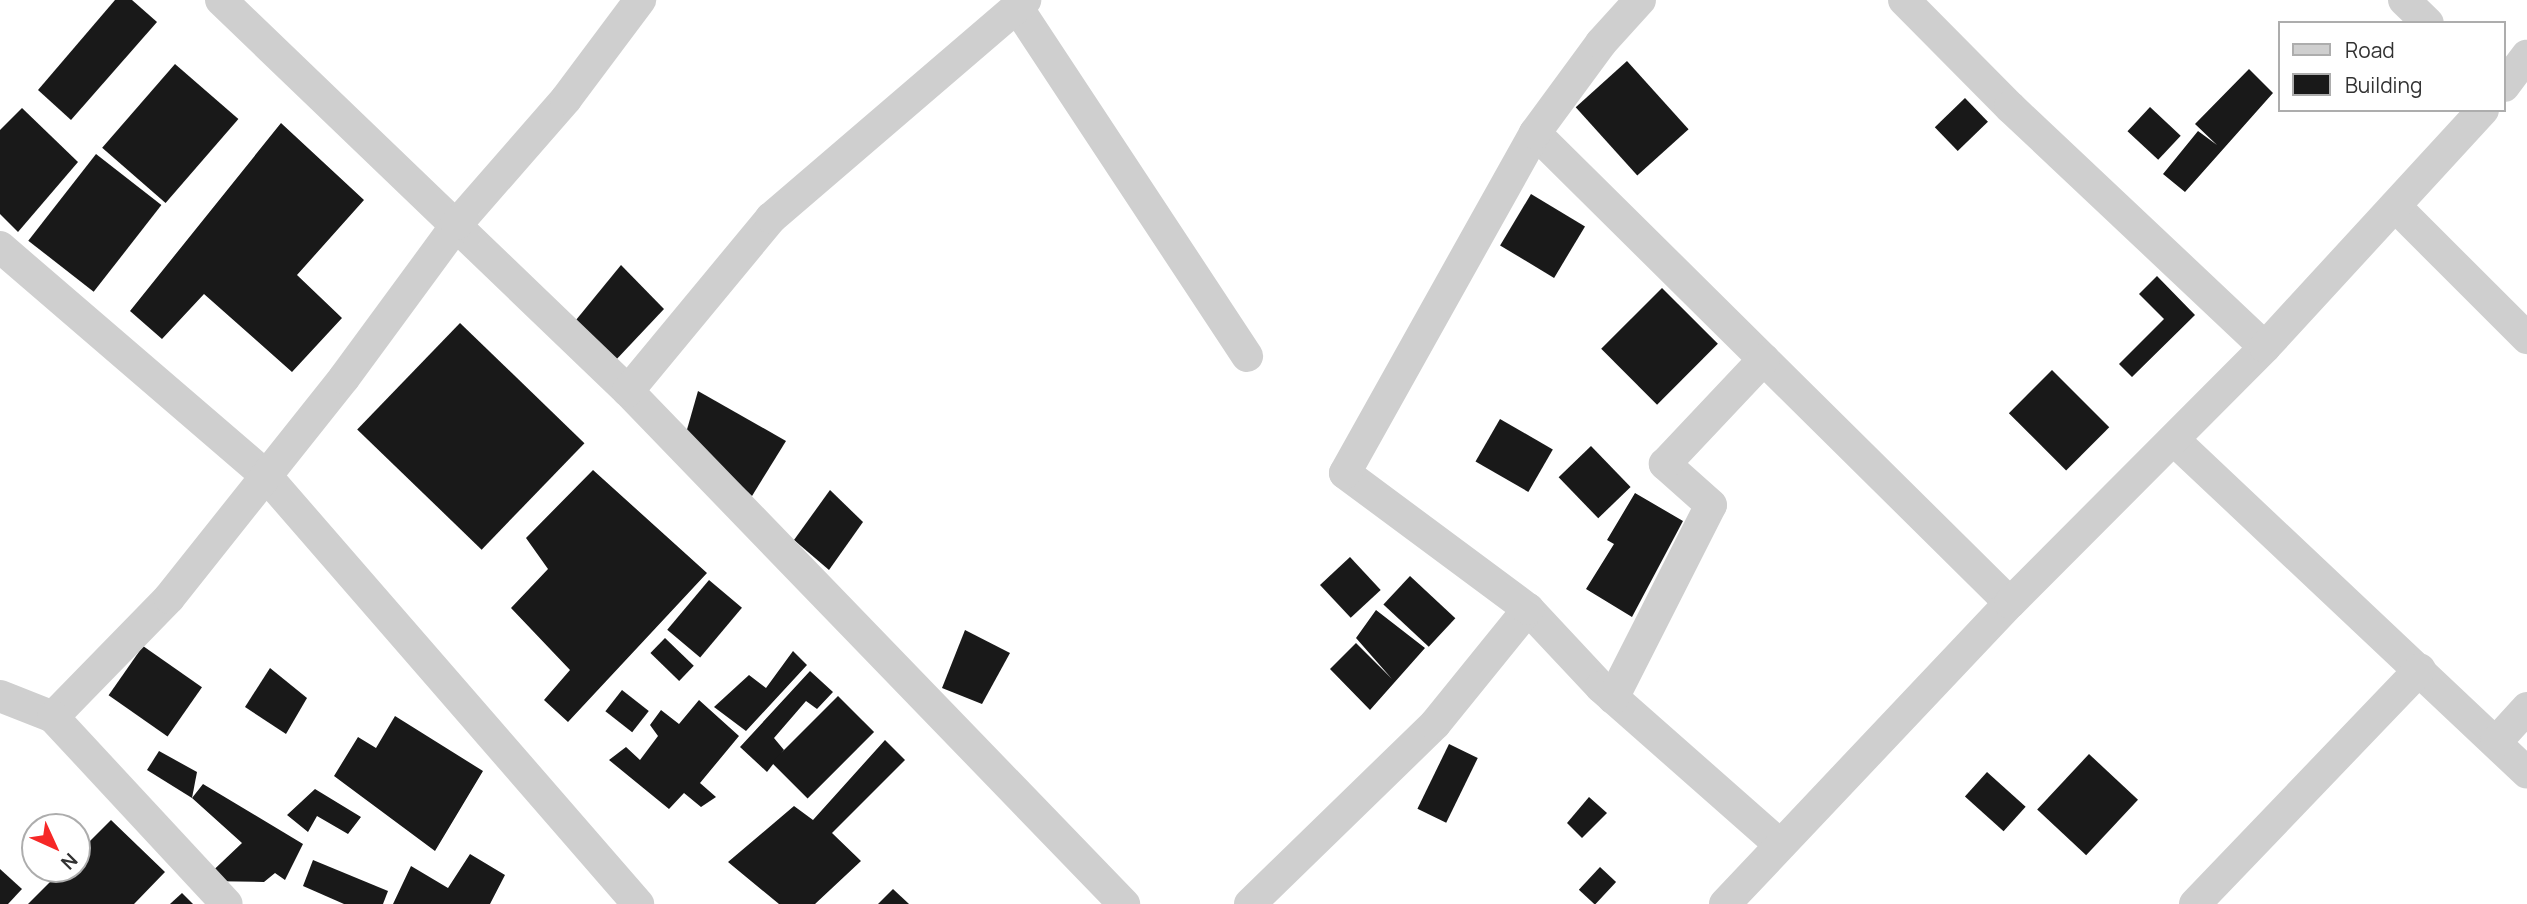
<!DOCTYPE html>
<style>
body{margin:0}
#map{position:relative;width:2527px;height:904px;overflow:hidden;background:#fff;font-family:Manrope,sans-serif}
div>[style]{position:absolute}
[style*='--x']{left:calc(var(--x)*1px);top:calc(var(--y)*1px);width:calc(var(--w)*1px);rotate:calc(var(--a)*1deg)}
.building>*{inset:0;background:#191919;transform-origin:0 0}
.minor>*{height:32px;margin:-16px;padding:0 16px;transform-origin:16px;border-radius:16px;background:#cfcfcf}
span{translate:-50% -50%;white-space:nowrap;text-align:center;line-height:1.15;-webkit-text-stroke:7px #fff;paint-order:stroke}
.legend{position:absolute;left:2278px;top:21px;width:228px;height:91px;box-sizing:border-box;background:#fff;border:2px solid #adadad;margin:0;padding:9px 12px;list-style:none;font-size:21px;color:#323232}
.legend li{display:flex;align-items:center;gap:14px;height:35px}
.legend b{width:35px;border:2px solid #adadad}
.north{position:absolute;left:21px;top:813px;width:70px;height:70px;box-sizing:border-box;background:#fff;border:2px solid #adadad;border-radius:50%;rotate:135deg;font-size:19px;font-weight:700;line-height:28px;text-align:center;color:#323232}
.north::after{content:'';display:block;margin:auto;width:24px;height:32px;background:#f62827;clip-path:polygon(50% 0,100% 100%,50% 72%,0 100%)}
</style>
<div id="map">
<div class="building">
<div style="clip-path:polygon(115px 0,132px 0,157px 22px,71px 120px,38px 90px)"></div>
<div style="left:1627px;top:61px;width:92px;height:69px;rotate:48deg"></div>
<div style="left:175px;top:64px;width:84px;height:111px;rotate:41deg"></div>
<div style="clip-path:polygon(2249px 69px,2273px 93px,2185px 192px,2163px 174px,2198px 131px,2217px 145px,2195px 124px)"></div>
<div style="left:1965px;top:98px;width:33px;height:42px;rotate:46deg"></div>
<div style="left:2150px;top:107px;width:42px;height:33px;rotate:43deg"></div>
<div style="clip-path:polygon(22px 108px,78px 162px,18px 232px,0 214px,0 130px)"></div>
<div style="clip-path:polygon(281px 123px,364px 200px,297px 275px,342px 318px,292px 372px,204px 294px,162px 339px,130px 311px)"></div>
<div style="left:96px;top:154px;width:83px;height:110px;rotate:38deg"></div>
<div style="left:1531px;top:194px;width:63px;height:60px;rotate:31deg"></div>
<div style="clip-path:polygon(621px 265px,664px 309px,614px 362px,576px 320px)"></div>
<div style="clip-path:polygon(2157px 276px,2195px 315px,2132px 377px,2119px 364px,2164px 319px,2139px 294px)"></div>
<div style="left:1662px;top:288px;width:79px;height:86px;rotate:45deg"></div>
<div style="left:460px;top:323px;width:173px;height:148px;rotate:44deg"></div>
<div style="left:2052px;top:370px;width:81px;height:61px;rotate:45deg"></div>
<div style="clip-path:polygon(698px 391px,786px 441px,752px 496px,686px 433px)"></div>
<div style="left:1500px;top:419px;width:61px;height:49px;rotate:30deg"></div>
<div style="left:1591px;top:446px;width:57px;height:45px;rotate:46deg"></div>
<div style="clip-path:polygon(593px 470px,707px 573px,568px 722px,544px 700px,570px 670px,511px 608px,548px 569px,526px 538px)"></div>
<div style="clip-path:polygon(830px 490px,863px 522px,829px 570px,794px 540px)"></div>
<div style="clip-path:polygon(1635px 493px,1683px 521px,1632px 617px,1586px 589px,1614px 544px,1607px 540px)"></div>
<div style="left:1350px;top:557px;width:45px;height:41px;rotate:47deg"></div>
<div style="left:1410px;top:576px;width:62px;height:39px;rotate:43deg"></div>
<div style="left:709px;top:580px;width:43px;height:65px;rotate:40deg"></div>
<div style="clip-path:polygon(1376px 610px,1425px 648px,1370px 710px,1330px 669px,1356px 643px,1392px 679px,1356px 638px)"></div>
<div style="clip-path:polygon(965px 630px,1010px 653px,982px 704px,942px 688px)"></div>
<div style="left:665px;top:638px;width:40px;height:21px;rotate:44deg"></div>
<div style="left:143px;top:646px;width:72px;height:60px;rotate:35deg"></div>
<div style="clip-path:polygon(793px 651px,807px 665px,746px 731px,714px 707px,749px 675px,766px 688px)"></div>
<div style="clip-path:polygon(270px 668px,307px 698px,286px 734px,245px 707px)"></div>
<div style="clip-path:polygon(810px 671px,833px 692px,817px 709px,806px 701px,774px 738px,784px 750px,767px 772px,740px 747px)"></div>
<div style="left:622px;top:690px;width:34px;height:27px;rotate:38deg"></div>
<div style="left:838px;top:696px;width:51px;height:94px;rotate:45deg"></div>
<div style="clip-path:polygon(699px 700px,739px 736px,700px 783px,716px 797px,701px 807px,684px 793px,669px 809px,609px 760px,626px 747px,640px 760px,658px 736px,650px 725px,661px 710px,679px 724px)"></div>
<div style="clip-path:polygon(395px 716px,483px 771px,435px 851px,334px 776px,358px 737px,376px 748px)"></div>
<div style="clip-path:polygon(885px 740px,905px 760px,832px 833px,861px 861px,815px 904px,779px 904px,728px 862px,794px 806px,813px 820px)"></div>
<div style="left:1449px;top:744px;width:32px;height:72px;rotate:26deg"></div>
<div style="clip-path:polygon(159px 751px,197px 772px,192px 798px,147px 770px)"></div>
<div style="left:2089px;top:754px;width:67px;height:76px;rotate:43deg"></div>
<div style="left:1987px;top:772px;width:52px;height:33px;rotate:42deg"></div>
<div style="clip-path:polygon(203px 784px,303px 844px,285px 880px,275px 873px,264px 882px,202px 881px,242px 843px,192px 798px)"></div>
<div style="clip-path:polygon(315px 789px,361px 817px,348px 834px,317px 816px,308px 832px,287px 815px)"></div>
<div style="clip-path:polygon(1589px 797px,1607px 813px,1582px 838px,1567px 823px)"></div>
<div style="clip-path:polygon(111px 820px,165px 872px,134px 904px,28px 904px,63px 869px,77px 869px,77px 854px)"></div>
<div style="clip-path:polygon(470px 854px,505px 875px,490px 904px,393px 904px,411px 866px,448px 888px)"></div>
<div style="clip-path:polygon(313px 860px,388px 891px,383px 904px,344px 904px,303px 886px)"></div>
<div style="left:1600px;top:867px;width:22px;height:31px;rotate:43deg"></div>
<div style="clip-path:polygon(0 869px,22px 889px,8px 904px,0 904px)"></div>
<div style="clip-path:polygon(893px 889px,909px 904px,878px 904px)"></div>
<div style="clip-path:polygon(182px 893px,193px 904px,170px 904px)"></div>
</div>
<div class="minor">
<div style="--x:221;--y:0;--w:564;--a:43.85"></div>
<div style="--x:628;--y:391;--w:714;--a:45.97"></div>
<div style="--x:1904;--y:0;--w:151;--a:45.3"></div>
<div style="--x:2010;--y:107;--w:350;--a:43.3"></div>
<div style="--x:2404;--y:0;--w:33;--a:44"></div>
<div style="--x:1017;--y:7;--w:418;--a:56.6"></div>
<div style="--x:2504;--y:86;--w:38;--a:-53"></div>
<div style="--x:1535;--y:133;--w:668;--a:44.7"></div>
<div style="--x:2395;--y:206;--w:187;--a:45"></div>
<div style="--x:0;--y:247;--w:352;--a:40.7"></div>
<div style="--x:267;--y:477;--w:566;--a:49.01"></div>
<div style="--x:628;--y:391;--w:224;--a:-50.4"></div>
<div style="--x:771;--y:218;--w:335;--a:-40.6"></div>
<div style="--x:2174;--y:440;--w:485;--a:43.3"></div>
<div style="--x:1528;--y:609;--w:107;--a:46.9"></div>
<div style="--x:1601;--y:687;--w:237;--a:41.4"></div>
<div style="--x:0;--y:696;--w:57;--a:21.6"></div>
<div style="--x:53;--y:717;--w:166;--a:-45.7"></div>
<div style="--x:169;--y:598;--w:281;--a:-51.5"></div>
<div style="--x:344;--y:378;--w:191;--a:-53.7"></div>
<div style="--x:457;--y:224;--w:166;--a:-48.9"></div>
<div style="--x:566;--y:99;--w:124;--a:-53.2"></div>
<div style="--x:1613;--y:698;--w:216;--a:-63.1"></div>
<div style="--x:1711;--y:505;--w:62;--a:-138.3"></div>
<div style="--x:1665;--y:464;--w:144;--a:-46.7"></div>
<div style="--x:53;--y:717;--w:255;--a:47.1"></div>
<div style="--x:2496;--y:742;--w:46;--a:-47.6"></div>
<div style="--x:1250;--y:904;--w:258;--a:-44.2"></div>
<div style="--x:1435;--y:724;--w:148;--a:-51"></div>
<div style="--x:1528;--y:609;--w:228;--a:-143.4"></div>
<div style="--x:1345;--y:473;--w:389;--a:-60.8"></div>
<div style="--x:1535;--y:133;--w:112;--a:-53.7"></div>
<div style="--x:1601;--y:43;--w:58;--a:-47.8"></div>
<div style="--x:1725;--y:904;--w:415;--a:-46.6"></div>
<div style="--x:2010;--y:603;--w:361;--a:-45.1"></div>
<div style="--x:2265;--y:347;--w:322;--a:-47.4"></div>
<div style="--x:2195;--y:904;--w:325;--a:-46.2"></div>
</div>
<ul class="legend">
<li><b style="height:9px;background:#cfcfcf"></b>Road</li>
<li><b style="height:19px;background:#191919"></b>Building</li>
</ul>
<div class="north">N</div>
</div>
